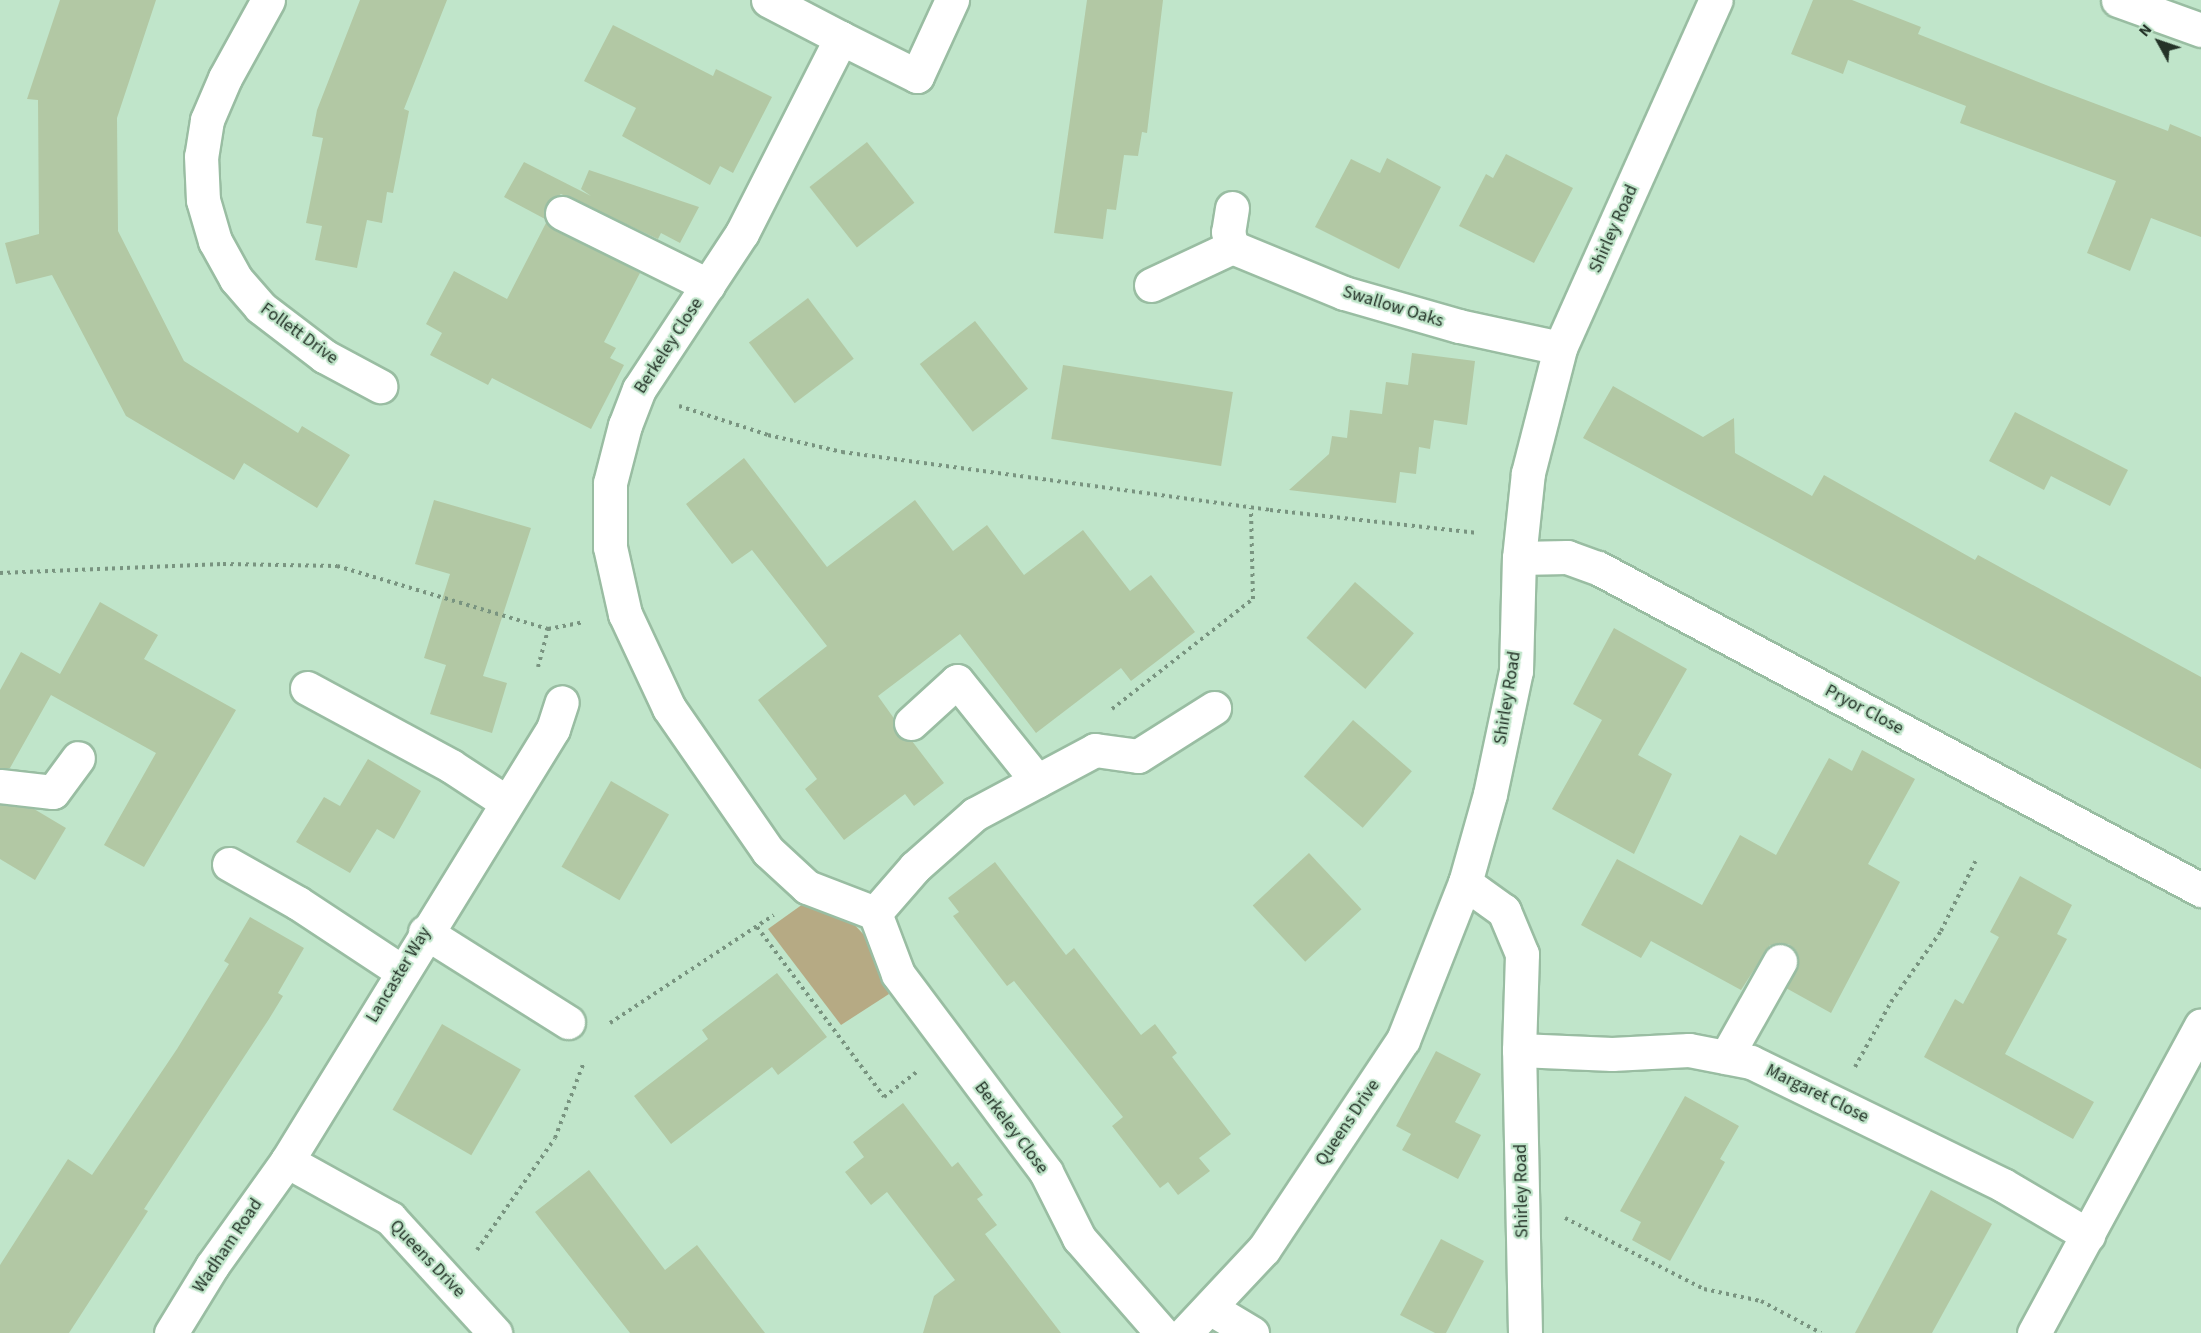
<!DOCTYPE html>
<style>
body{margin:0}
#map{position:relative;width:2201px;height:1333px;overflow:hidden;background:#c0e5ca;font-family:"Source Sans 3",sans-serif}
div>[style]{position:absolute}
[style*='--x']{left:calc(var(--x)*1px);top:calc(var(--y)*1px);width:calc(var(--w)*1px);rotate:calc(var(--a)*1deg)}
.green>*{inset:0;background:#b6aa84}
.building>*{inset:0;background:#b2c8a4;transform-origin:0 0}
.path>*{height:4px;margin-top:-2px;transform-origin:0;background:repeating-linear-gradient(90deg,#799480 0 3px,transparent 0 7.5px)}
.roads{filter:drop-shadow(2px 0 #99bda2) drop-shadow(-2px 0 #99bda2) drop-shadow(0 2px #99bda2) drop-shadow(0 -2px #99bda2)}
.minor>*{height:33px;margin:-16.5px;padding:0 16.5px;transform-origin:16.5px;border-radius:16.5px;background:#fff}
span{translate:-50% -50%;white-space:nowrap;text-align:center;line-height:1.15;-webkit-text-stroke:4.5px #c0e5ca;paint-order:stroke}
.street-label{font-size:18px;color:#243328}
.north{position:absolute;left:2129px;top:12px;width:60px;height:60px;-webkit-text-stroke:4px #c0e5ca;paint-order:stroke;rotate:310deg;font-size:16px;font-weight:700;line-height:24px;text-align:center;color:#243328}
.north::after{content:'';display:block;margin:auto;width:21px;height:27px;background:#243328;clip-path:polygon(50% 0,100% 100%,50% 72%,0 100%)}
</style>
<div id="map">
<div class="green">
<div style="clip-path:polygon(810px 899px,849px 919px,866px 937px,889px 994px,841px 1025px,768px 929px)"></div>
</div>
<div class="building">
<div style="clip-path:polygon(60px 0,156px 0,117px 118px,118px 231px,184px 361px,298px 433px,302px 426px,350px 455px,317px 508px,244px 463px,234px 480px,126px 416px,52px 275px,16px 284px,5px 243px,39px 234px,38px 100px,27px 99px)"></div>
<div style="clip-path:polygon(360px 0,447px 0,404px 109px,409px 111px,393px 193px,387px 192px,382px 223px,367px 220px,357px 268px,315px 260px,322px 226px,306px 223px,323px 138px,312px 136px,317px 110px)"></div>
<div style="clip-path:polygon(1087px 0,1163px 0,1147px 133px,1142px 132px,1138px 156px,1124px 155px,1116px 210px,1107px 209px,1103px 239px,1054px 233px)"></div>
<div style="clip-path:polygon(1813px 0,1852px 0,1921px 27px,1918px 34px,2051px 87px,2168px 131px,2170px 124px,2201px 137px,2201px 237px,2151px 218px,2130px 271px,2087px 253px,2116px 181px,1960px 123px,1966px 106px,1848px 60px,1843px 74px,1791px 54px)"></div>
<div style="clip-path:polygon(613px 25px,713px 76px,716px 69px,772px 97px,733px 173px,720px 166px,710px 185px,622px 136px,636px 108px,584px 81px)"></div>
<div style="left:867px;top:142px;width:77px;height:73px;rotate:52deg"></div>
<div style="clip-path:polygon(1506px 154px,1573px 188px,1534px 263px,1459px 226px,1486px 174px,1493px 178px)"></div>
<div style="clip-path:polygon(1387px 158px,1441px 187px,1399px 269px,1315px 227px,1351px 159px,1380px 173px)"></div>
<div style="clip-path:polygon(524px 162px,591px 196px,581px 189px,589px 170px,699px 207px,680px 243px,661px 233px,658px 239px,561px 194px,546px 204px,545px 219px,504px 197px)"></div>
<div style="clip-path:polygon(546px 223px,640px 273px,604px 342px,616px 348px,610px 358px,624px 365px,591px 429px,492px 378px,488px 385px,430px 355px,442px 333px,426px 324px,454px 271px,507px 299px)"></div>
<div style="left:808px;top:298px;width:76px;height:74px;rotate:53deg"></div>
<div style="left:975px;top:321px;width:86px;height:70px;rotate:52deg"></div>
<div style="clip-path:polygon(1412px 353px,1475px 361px,1467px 425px,1434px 420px,1430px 449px,1419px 447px,1416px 474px,1400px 472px,1396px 503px,1289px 490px,1329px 454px,1332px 436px,1347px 438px,1350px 410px,1382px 414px,1386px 382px,1408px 385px)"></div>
<div style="left:1063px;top:365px;width:172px;height:75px;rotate:9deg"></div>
<div style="clip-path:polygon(1613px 386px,1703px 437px,1734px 418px,1735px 453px,1812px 496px,1824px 475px,1975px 560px,1978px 555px,2201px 677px,2201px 769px,1583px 438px)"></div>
<div style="clip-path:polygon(2015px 412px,2128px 470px,2110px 506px,2051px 476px,2044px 490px,1989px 461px)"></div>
<div style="clip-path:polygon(744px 458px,827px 567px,915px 500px,953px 551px,987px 525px,1024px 575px,1083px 530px,1130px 591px,1151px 575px,1195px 632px,1131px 681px,1121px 668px,1036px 733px,960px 634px,878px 696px,893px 717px,897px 735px,912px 741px,944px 783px,914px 806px,905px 794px,844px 840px,805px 789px,817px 779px,758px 700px,827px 646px,752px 550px,732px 564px,686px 504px)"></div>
<div style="clip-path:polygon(434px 500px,531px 528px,483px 676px,507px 683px,492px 733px,430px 714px,446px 665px,424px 658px,450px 574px,415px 564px)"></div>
<div style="left:1355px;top:582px;width:78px;height:74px;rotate:41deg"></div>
<div style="clip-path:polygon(100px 602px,158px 635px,144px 659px,236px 710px,144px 867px,104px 845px,156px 753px,51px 695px,10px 768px,0 768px,0 690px,21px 652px,60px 674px)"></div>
<div style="clip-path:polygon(1614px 628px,1687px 669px,1638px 755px,1672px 774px,1634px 854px,1552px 809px,1602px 720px,1573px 704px)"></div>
<div style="left:1353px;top:720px;width:78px;height:75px;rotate:41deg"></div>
<div style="clip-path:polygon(1862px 750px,1915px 779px,1868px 864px,1900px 882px,1831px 1013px,1786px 988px,1799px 961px,1789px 944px,1770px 945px,1741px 990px,1651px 941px,1641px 958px,1581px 925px,1617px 859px,1702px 905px,1740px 835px,1776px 855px,1829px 758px,1852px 771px)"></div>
<div style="clip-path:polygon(368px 759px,421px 791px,394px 839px,377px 829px,350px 873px,296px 842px,324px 797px,340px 806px)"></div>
<div style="left:611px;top:781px;width:67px;height:99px;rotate:30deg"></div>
<div style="clip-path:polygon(0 805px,34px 809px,66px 828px,35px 880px,0 859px)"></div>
<div style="left:1309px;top:853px;width:77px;height:77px;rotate:47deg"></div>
<div style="clip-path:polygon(995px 862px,1066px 955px,1074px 948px,1141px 1035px,1155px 1024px,1177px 1053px,1172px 1057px,1231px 1134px,1199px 1158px,1210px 1171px,1178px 1195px,1168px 1182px,1160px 1188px,1112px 1126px,1123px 1117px,1014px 981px,1007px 986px,953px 916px,959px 912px,948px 898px)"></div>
<div style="clip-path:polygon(2020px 876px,2072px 905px,2057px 934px,2067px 939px,2005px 1054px,2094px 1102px,2073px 1139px,1924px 1057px,1955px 999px,1963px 1004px,1999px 937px,1990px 932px)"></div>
<div style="clip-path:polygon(250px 917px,304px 948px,278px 993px,283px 996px,269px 1019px,144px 1209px,148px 1211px,69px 1333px,0 1333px,0 1265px,68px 1159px,92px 1175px,177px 1049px,229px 964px,224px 961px)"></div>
<div style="clip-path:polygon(777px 973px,827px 1037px,778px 1075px,772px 1067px,671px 1144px,634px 1096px,708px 1039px,702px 1030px)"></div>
<div style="left:442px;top:1024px;width:91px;height:99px;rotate:30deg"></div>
<div style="clip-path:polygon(1436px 1051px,1481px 1074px,1455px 1122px,1481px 1135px,1458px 1179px,1402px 1150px,1411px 1134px,1396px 1126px)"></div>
<div style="clip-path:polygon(1685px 1096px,1739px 1126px,1720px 1159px,1725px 1162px,1670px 1261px,1632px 1240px,1641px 1222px,1620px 1211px)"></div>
<div style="clip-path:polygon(903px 1103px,952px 1167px,958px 1162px,983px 1195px,977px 1199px,997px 1225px,985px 1234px,1061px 1333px,923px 1333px,934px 1296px,955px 1280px,887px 1192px,871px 1205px,845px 1172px,864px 1157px,853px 1142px)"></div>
<div style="clip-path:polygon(589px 1170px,665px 1270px,697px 1245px,765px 1333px,630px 1333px,535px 1212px)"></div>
<div style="clip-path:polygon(1931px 1190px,1992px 1224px,1932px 1333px,1855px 1333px)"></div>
<div style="clip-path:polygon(1441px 1239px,1484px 1261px,1446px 1333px,1435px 1333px,1400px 1315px)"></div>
</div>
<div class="path">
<div style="--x:679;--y:406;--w:94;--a:18"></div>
<div style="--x:768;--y:435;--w:76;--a:12.9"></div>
<div style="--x:842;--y:452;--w:432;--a:7.7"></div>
<div style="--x:1270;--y:510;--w:209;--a:6.3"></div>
<div style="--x:0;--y:573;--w:223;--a:-2.3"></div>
<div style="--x:223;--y:564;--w:114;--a:1"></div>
<div style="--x:337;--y:566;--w:220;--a:16.6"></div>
<div style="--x:548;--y:629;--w:37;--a:-11"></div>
<div style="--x:538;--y:667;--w:39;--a:-75"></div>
<div style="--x:1112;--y:709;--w:179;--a:-38"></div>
<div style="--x:1253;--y:599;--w:91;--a:-91.3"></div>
<div style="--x:757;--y:927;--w:212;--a:53.2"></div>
<div style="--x:884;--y:1097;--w:43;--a:-37.4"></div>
<div style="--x:610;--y:1023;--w:196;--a:-33.4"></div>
<div style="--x:1855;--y:1067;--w:74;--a:-61"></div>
<div style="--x:1891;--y:1002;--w:87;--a:-54.8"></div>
<div style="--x:1941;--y:931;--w:81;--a:-63.7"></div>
<div style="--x:1565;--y:1218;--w:156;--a:27.1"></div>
<div style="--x:1704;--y:1289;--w:58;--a:11.9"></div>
<div style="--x:1761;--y:1301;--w:68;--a:28.1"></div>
<div style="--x:477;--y:1250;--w:136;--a:-55.1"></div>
<div style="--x:555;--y:1138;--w:81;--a:-69.1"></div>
</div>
<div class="roads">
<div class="minor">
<div style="--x:268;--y:0;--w:89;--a:118.9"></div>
<div style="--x:225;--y:78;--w:46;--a:113.2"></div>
<div style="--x:207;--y:120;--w:36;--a:99"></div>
<div style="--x:201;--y:156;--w:44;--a:87.4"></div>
<div style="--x:203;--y:200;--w:43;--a:73.7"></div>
<div style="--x:215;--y:241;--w:43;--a:61.1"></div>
<div style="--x:236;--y:279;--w:37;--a:49"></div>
<div style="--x:260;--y:307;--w:81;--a:37.4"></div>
<div style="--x:324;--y:356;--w:64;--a:28.2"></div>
<div style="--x:768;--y:0;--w:82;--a:27.5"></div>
<div style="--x:841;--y:38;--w:219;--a:116.9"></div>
<div style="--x:742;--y:233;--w:187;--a:123.4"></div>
<div style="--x:639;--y:389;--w:39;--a:111"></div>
<div style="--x:625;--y:425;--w:60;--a:104.5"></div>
<div style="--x:610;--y:483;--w:64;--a:90"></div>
<div style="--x:610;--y:547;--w:69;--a:77.4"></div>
<div style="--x:625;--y:614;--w:104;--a:64.9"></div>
<div style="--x:669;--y:708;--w:174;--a:55.3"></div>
<div style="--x:768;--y:851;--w:53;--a:42.7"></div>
<div style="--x:807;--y:887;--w:73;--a:20.9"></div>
<div style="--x:875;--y:913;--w:65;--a:69.3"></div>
<div style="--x:898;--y:974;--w:247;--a:53.2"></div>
<div style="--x:1046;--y:1172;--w:74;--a:63.4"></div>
<div style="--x:1079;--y:1238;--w:126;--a:48.9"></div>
<div style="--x:2118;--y:0;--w:88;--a:19.9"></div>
<div style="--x:841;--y:38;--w:85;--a:26.6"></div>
<div style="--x:917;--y:76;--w:84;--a:-65.3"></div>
<div style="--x:1232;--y:208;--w:24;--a:99"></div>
<div style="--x:1228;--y:232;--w:16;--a:75"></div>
<div style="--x:562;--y:213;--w:163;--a:26.3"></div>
<div style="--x:1151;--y:285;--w:89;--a:-25.1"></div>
<div style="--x:1232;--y:247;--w:121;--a:22.3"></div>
<div style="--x:1344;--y:293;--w:120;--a:16"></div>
<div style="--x:1459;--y:326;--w:103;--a:12.3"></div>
<div style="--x:1519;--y:558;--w:48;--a:-1.2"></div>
<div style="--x:1567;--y:557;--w:33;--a:20"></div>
<div style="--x:1598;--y:568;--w:684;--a:28.1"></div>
<div style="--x:307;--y:688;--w:164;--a:28.4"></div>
<div style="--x:451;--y:766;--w:66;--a:33.2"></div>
<div style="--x:911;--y:723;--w:62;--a:-42.4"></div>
<div style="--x:957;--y:681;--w:128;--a:51.3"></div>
<div style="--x:0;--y:786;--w:53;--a:6.5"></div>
<div style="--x:53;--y:792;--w:42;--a:-53.7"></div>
<div style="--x:229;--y:864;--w:79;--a:29.5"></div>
<div style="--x:298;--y:903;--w:123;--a:33.4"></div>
<div style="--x:875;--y:913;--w:61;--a:-49"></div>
<div style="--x:915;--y:867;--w:80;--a:-41.5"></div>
<div style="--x:975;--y:814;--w:136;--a:-28.1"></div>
<div style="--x:1095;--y:750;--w:43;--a:7.9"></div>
<div style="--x:1138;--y:756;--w:90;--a:-32.3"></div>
<div style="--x:425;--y:932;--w:169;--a:32.2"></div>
<div style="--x:1519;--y:1050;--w:93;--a:2.5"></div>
<div style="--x:1612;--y:1054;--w:77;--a:-3"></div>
<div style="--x:1689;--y:1050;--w:63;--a:11"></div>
<div style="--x:1751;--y:1062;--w:280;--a:26"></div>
<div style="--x:2003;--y:1185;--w:99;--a:30.5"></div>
<div style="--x:1726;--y:1057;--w:110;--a:-60.6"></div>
<div style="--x:287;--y:1161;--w:118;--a:29"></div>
<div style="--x:390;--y:1218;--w:156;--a:47.6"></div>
<div style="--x:1210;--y:1308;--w:49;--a:30.8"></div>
<div style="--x:171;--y:1333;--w:79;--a:-58.5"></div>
<div style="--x:212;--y:1266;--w:129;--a:-54.5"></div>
<div style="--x:287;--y:1161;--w:507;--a:-58.38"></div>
<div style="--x:553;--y:729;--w:28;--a:-72"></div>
<div style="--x:1185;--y:1333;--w:115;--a:-46.8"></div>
<div style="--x:1264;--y:1249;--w:251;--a:-56.4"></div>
<div style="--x:1403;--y:1040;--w:169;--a:-68.5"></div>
<div style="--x:1525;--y:1333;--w:283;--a:-91.2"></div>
<div style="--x:1519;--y:1050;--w:96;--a:-88.2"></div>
<div style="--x:1522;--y:954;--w:47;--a:-112.7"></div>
<div style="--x:1504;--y:911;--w:48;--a:-144.3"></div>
<div style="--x:1465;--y:883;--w:92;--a:-74.3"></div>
<div style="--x:1490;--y:794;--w:126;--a:-78.1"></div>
<div style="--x:1516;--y:671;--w:113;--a:-88.5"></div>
<div style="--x:1519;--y:558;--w:85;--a:-84"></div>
<div style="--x:1528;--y:473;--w:129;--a:-75.6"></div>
<div style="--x:1560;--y:348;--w:381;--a:-65.9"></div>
<div style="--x:2034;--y:1333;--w:350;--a:-61.5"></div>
</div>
</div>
<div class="street-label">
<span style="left:1614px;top:229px;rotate:-66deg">Shirley Road</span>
<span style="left:1393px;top:307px;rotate:17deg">Swallow Oaks</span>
<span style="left:299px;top:334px;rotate:36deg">Follett Drive</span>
<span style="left:669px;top:346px;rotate:-57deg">Berkeley Close</span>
<span style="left:1508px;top:698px;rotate:-81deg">Shirley Road</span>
<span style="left:1864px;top:710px;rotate:28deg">Pryor Close</span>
<span style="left:399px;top:975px;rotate:-59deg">Lancaster Way</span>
<span style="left:1817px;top:1094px;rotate:26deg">Margaret Close</span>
<span style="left:1348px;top:1123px;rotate:-56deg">Queens Drive</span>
<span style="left:1011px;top:1128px;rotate:53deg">Berkeley Close</span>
<span style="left:1522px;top:1191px;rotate:-91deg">Shirley Road</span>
<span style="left:228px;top:1246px;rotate:-56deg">Wadham Road</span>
<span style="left:427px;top:1259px;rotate:46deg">Queens Drive</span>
</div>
<div class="north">N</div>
</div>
